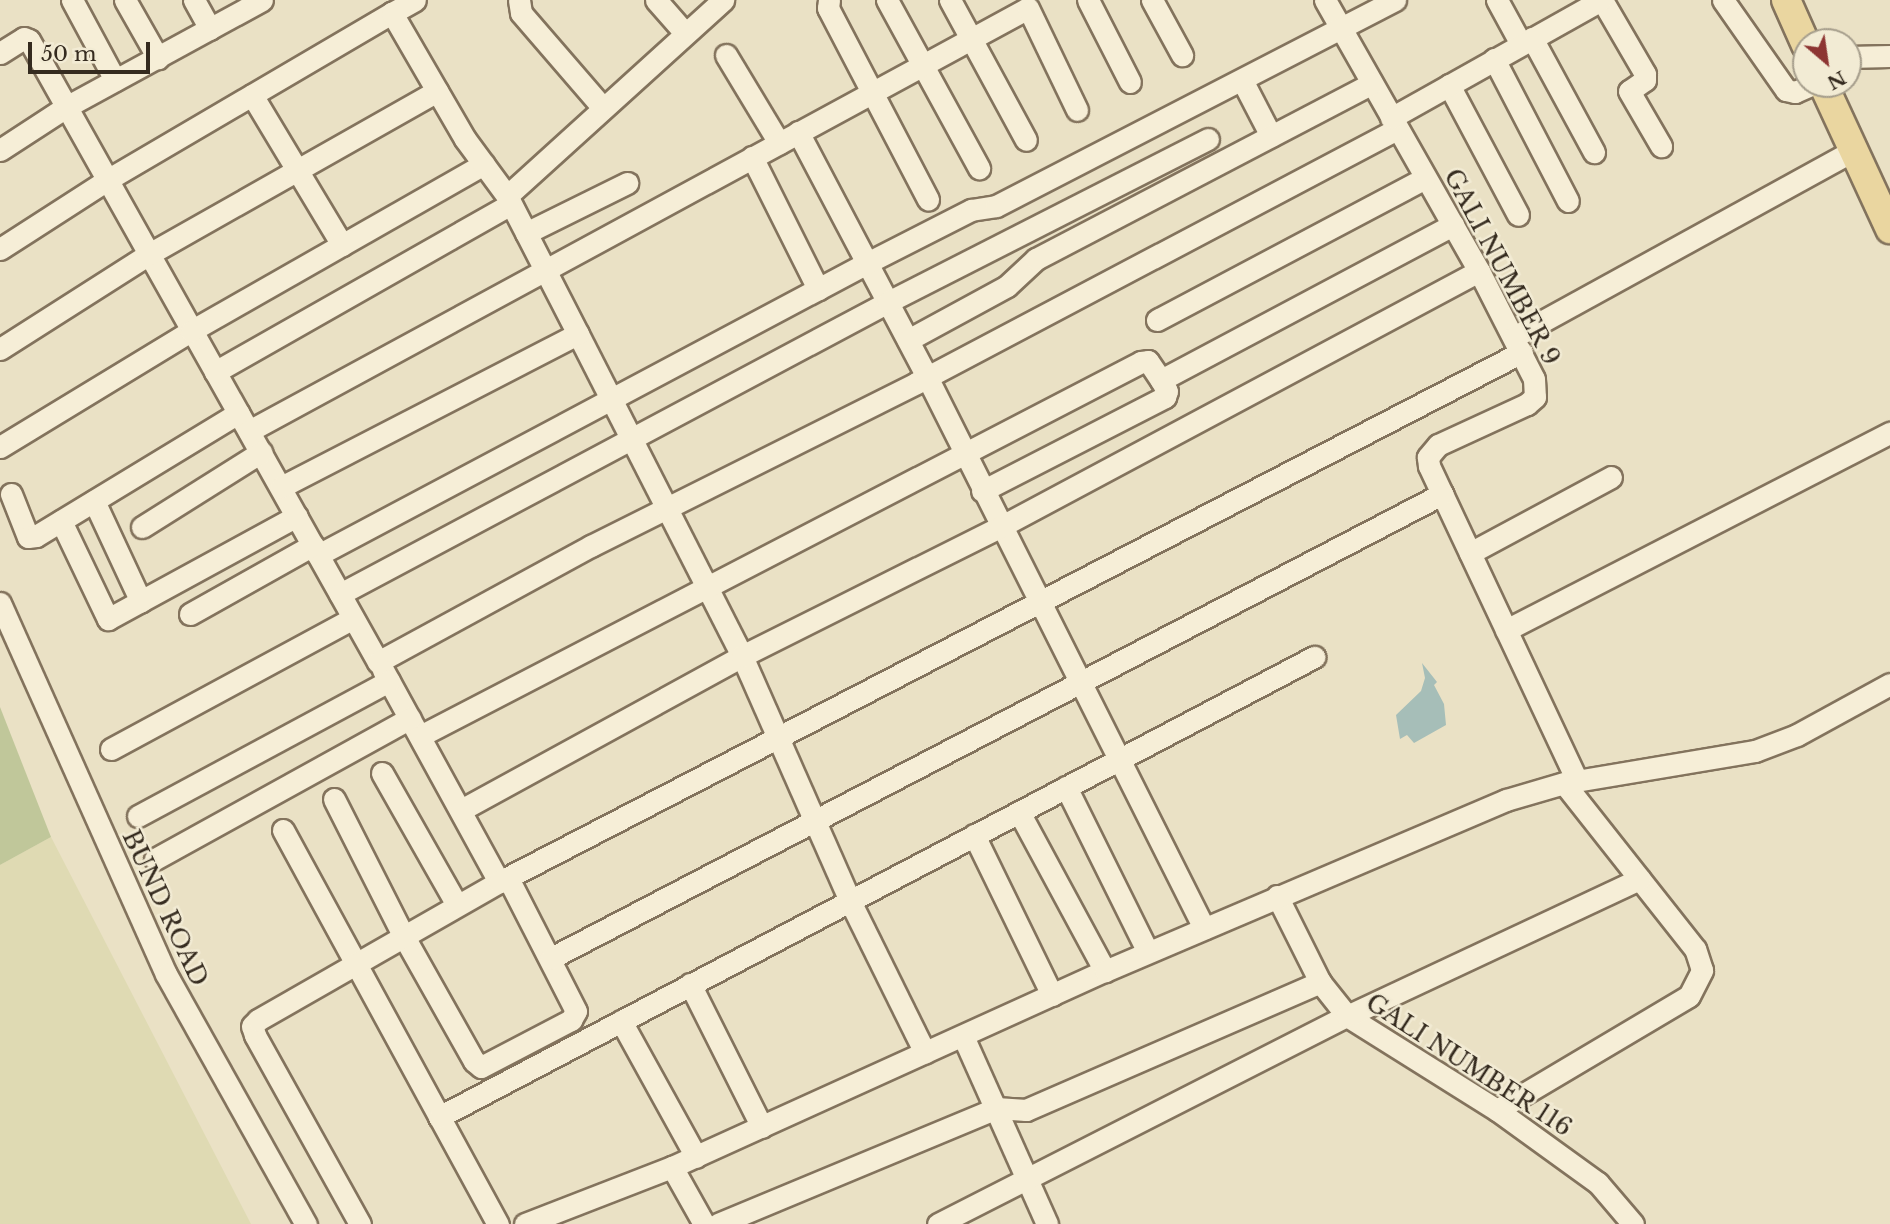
<!DOCTYPE html>
<style>
body{margin:0}
#map{position:relative;width:1890px;height:1224px;overflow:hidden;background:#eae1c5;font-family:"Libre Baskerville",serif}
div>[style]{position:absolute}
[style*='--x']{left:calc(var(--x)*1px);top:calc(var(--y)*1px);width:calc(var(--w)*1px);rotate:calc(var(--a)*1deg)}
.farmland>*{inset:0;background:#dfdab3}
.green>*{inset:0;background:#c0c79a}
.water>*{inset:0;background:#a6beb8}
.roads{filter:drop-shadow(2px 0 #83735d) drop-shadow(-2px 0 #83735d) drop-shadow(0 2px #83735d) drop-shadow(0 -2px #83735d)}
.minor>*{height:21px;margin:-10.5px;padding:0 10.5px;transform-origin:10.5px;border-radius:10.5px;background:#f6eed7}
.major>*{height:28px;margin:-14px;padding:0 14px;transform-origin:14px;border-radius:14px;background:#ead6a0}
span{translate:-50% -50%;white-space:nowrap;text-align:center;line-height:1.15;-webkit-text-stroke:5px #f2ebd4;paint-order:stroke}
.street-label{font-size:24px;color:#352b1f}
.north{position:absolute;left:1792px;top:28px;width:70px;height:70px;box-sizing:border-box;background:#f2ebd4;border:2px solid #a69e8c;border-radius:50%;rotate:151deg;font-size:19px;font-weight:700;line-height:28px;text-align:center;color:#352b1f}
.north::after{content:'';display:block;margin:auto;width:24px;height:32px;background:#8d3532;clip-path:polygon(50% 0,100% 100%,50% 72%,0 100%)}
.scale{position:absolute;left:28px;top:42px;width:122px;height:32px;box-sizing:border-box;border:4px solid #352b1f;border-top:0;padding-left:9px;font-size:21px;line-height:24px;white-space:nowrap;color:#352b1f;-webkit-text-stroke:5px #f2ebd4;paint-order:stroke}
</style>
<div id="map">
<div class="farmland">
<div style="clip-path:polygon(51px 837px,251px 1224px,0 1224px,0 865px)"></div>
</div>
<div class="green">
<div style="clip-path:polygon(0 707px,51px 837px,0 865px)"></div>
</div>
<div class="water">
<div style="clip-path:polygon(1422px 663px,1437px 682px,1434px 685px,1444px 704px,1446px 725px,1414px 743px,1407px 735px,1400px 739px,1396px 715px,1421px 691px,1425px 678px)"></div>
</div>
<div class="roads">
<div class="minor">
<div style="--x:72;--y:0;--w:91;--a:61.7"></div>
<div style="--x:125;--y:0;--w:67;--a:60.4"></div>
<div style="--x:194;--y:0;--w:33;--a:61"></div>
<div style="--x:519;--y:0;--w:13;--a:81"></div>
<div style="--x:521;--y:13;--w:125;--a:49.2"></div>
<div style="--x:656;--y:0;--w:44;--a:48.7"></div>
<div style="--x:829;--y:0;--w:8;--a:97"></div>
<div style="--x:828;--y:8;--w:216;--a:62.4"></div>
<div style="--x:887;--y:0;--w:192;--a:61.3"></div>
<div style="--x:950;--y:0;--w:159;--a:61.5"></div>
<div style="--x:1088;--y:0;--w:92;--a:62.9"></div>
<div style="--x:1152;--y:0;--w:63;--a:61.4"></div>
<div style="--x:1325;--y:0;--w:312;--a:60.4"></div>
<div style="--x:1479;--y:271;--w:121;--a:63"></div>
<div style="--x:1534;--y:379;--w:18;--a:87"></div>
<div style="--x:1535;--y:397;--w:11;--a:139"></div>
<div style="--x:1527;--y:404;--w:98;--a:155.3"></div>
<div style="--x:1438;--y:445;--w:16;--a:130"></div>
<div style="--x:1428;--y:457;--w:9;--a:84"></div>
<div style="--x:1429;--y:466;--w:347;--a:64.8"></div>
<div style="--x:1497;--y:0;--w:50;--a:61.4"></div>
<div style="--x:1602;--y:0;--w:86;--a:59.8"></div>
<div style="--x:1645;--y:74;--w:6;--a:90"></div>
<div style="--x:1645;--y:80;--w:19;--a:145"></div>
<div style="--x:1629;--y:91;--w:64;--a:59.8"></div>
<div style="--x:1723;--y:0;--w:110;--a:55"></div>
<div style="--x:1786;--y:90;--w:9;--a:13"></div>
<div style="--x:1795;--y:92;--w:20;--a:-24"></div>
<div style="--x:1532;--y:38;--w:130;--a:61.5"></div>
<div style="--x:0;--y:53;--w:28;--a:-32"></div>
<div style="--x:24;--y:38;--w:5;--a:22"></div>
<div style="--x:29;--y:40;--w:713;--a:60.7"></div>
<div style="--x:378;--y:662;--w:243;--a:-28.6"></div>
<div style="--x:591;--y:546;--w:364;--a:-26.6"></div>
<div style="--x:916;--y:383;--w:544;--a:-27.84"></div>
<div style="--x:726;--y:55;--w:103;--a:58.9"></div>
<div style="--x:1848;--y:57;--w:42;--a:-1.4"></div>
<div style="--x:1494;--y:59;--w:160;--a:62.5"></div>
<div style="--x:1242;--y:80;--w:63;--a:62.6"></div>
<div style="--x:1449;--y:85;--w:147;--a:62"></div>
<div style="--x:252;--y:95;--w:175;--a:59"></div>
<div style="--x:1391;--y:118;--w:241;--a:-29.3"></div>
<div style="--x:798;--y:132;--w:277;--a:62.2"></div>
<div style="--x:927;--y:377;--w:617;--a:63.31"></div>
<div style="--x:0;--y:150;--w:79;--a:-33.1"></div>
<div style="--x:66;--y:107;--w:223;--a:-28.6"></div>
<div style="--x:752;--y:157;--w:148;--a:63.4"></div>
<div style="--x:507;--y:196;--w:292;--a:-42.2"></div>
<div style="--x:526;--y:233;--w:113;--a:-26.3"></div>
<div style="--x:0;--y:249;--w:127;--a:-32.8"></div>
<div style="--x:107;--y:180;--w:330;--a:-30.4"></div>
<div style="--x:1157;--y:320;--w:303;--a:-27.9"></div>
<div style="--x:578;--y:334;--w:361;--a:63"></div>
<div style="--x:742;--y:656;--w:268;--a:66.2"></div>
<div style="--x:850;--y:901;--w:169;--a:63.7"></div>
<div style="--x:1514;--y:337;--w:387;--a:-28.8"></div>
<div style="--x:908;--y:340;--w:113;--a:-28.6"></div>
<div style="--x:1007;--y:286;--w:40;--a:-43"></div>
<div style="--x:1036;--y:259;--w:379;--a:-27.6"></div>
<div style="--x:0;--y:349;--w:177;--a:-32.5"></div>
<div style="--x:149;--y:254;--w:331;--a:-29.5"></div>
<div style="--x:215;--y:372;--w:340;--a:-29.6"></div>
<div style="--x:249;--y:431;--w:886;--a:-28.5"></div>
<div style="--x:1028;--y:8;--w:113;--a:64.3"></div>
<div style="--x:0;--y:447;--w:223;--a:-31.3"></div>
<div style="--x:191;--y:331;--w:337;--a:-29.7"></div>
<div style="--x:281;--y:487;--w:334;--a:-27.3"></div>
<div style="--x:578;--y:334;--w:155;--a:-117.2"></div>
<div style="--x:507;--y:196;--w:71;--a:-126.4"></div>
<div style="--x:465;--y:139;--w:146;--a:-120.1"></div>
<div style="--x:392;--y:13;--w:26;--a:-29"></div>
<div style="--x:982;--y:491;--w:206;--a:-27.2"></div>
<div style="--x:1165;--y:397;--w:6;--a:-72"></div>
<div style="--x:1167;--y:391;--w:13;--a:-119"></div>
<div style="--x:11;--y:494;--w:46;--a:68.4"></div>
<div style="--x:28;--y:537;--w:8;--a:-7"></div>
<div style="--x:36;--y:536;--w:237;--a:-31.3"></div>
<div style="--x:94;--y:501;--w:111;--a:65"></div>
<div style="--x:61;--y:521;--w:109;--a:64.4"></div>
<div style="--x:108;--y:619;--w:215;--a:-28.6"></div>
<div style="--x:142;--y:527;--w:141;--a:-32.2"></div>
<div style="--x:1470;--y:553;--w:160;--a:-28.3"></div>
<div style="--x:318;--y:555;--w:622;--a:-28.01"></div>
<div style="--x:867;--y:263;--w:117;--a:-27"></div>
<div style="--x:971;--y:210;--w:25;--a:-9"></div>
<div style="--x:996;--y:206;--w:449;--a:-27.3"></div>
<div style="--x:340;--y:594;--w:621;--a:-28.05"></div>
<div style="--x:888;--y:302;--w:359;--a:-27"></div>
<div style="--x:0;--y:603;--w:406;--a:65.9"></div>
<div style="--x:166;--y:974;--w:287;--a:60.8"></div>
<div style="--x:190;--y:614;--w:141;--a:-29.3"></div>
<div style="--x:1506;--y:630;--w:432;--a:-27.2"></div>
<div style="--x:383;--y:670;--w:242;--a:61.3"></div>
<div style="--x:420;--y:736;--w:812;--a:-27.42"></div>
<div style="--x:1141;--y:362;--w:7;--a:-8"></div>
<div style="--x:1148;--y:361;--w:23;--a:56"></div>
<div style="--x:1161;--y:380;--w:331;--a:-28"></div>
<div style="--x:111;--y:749;--w:275;--a:-28.4"></div>
<div style="--x:382;--y:773;--w:152;--a:60.4"></div>
<div style="--x:1066;--y:787;--w:184;--a:63.6"></div>
<div style="--x:334;--y:799;--w:153;--a:63.1"></div>
<div style="--x:403;--y:935;--w:145;--a:60.6"></div>
<div style="--x:474;--y:1061;--w:9;--a:41"></div>
<div style="--x:481;--y:1067;--w:102;--a:-27.6"></div>
<div style="--x:571;--y:1020;--w:10;--a:-61"></div>
<div style="--x:576;--y:1011;--w:149;--a:-117.1"></div>
<div style="--x:461;--y:810;--w:320;--a:-28.7"></div>
<div style="--x:742;--y:656;--w:288;--a:-26.6"></div>
<div style="--x:1000;--y:527;--w:543;--a:-28.12"></div>
<div style="--x:1019;--y:812;--w:181;--a:61.6"></div>
<div style="--x:138;--y:816;--w:285;--a:-28.3"></div>
<div style="--x:283;--y:830;--w:449;--a:61.4"></div>
<div style="--x:974;--y:835;--w:178;--a:64"></div>
<div style="--x:155;--y:859;--w:291;--a:-28.9"></div>
<div style="--x:1277;--y:896;--w:96;--a:63.4"></div>
<div style="--x:1320;--y:982;--w:43;--a:51.5"></div>
<div style="--x:1347;--y:1016;--w:177;--a:32.1"></div>
<div style="--x:1497;--y:1110;--w:125;--a:35.9"></div>
<div style="--x:1598;--y:1183;--w:54;--a:49.5"></div>
<div style="--x:551;--y:958;--w:1005;--a:-27.51"></div>
<div style="--x:690;--y:984;--w:160;--a:63.3"></div>
<div style="--x:621;--y:1021;--w:155;--a:61.1"></div>
<div style="--x:963;--y:1036;--w:206;--a:65.9"></div>
<div style="--x:1497;--y:1110;--w:223;--a:-30.7"></div>
<div style="--x:1689;--y:996;--w:29;--a:-63"></div>
<div style="--x:1702;--y:970;--w:22;--a:-108"></div>
<div style="--x:1695;--y:949;--w:211;--a:-128.3"></div>
<div style="--x:439;--y:1117;--w:989;--a:-27.73"></div>
<div style="--x:672;--y:1167;--w:65;--a:60.7"></div>
<div style="--x:360;--y:1224;--w:216;--a:-119.1"></div>
<div style="--x:255;--y:1035;--w:9;--a:-108"></div>
<div style="--x:252;--y:1026;--w:8;--a:-45"></div>
<div style="--x:258;--y:1020;--w:278;--a:-29.8"></div>
<div style="--x:499;--y:882;--w:1152;--a:-27.39"></div>
<div style="--x:525;--y:1224;--w:158;--a:-21.2"></div>
<div style="--x:672;--y:1167;--w:475;--a:-24.4"></div>
<div style="--x:1105;--y:971;--w:436;--a:-23.1"></div>
<div style="--x:1506;--y:800;--w:60;--a:-16.3"></div>
<div style="--x:1564;--y:783;--w:194;--a:-9.5"></div>
<div style="--x:1755;--y:751;--w:45;--a:-20.9"></div>
<div style="--x:1797;--y:735;--w:106;--a:-28.7"></div>
<div style="--x:718;--y:1224;--w:301;--a:-22.6"></div>
<div style="--x:996;--y:1108;--w:30;--a:4"></div>
<div style="--x:1026;--y:1110;--w:321;--a:-23.5"></div>
<div style="--x:938;--y:1224;--w:459;--a:-27"></div>
<div style="--x:1347;--y:1016;--w:323;--a:-25.1"></div>
</div>
<div class="major">
<div style="--x:1786;--y:0;--w:49;--a:66"></div>
<div style="--x:1823;--y:84;--w:160;--a:65.2"></div>
</div>
</div>
<div class="street-label">
<span style="left:1502px;top:267px;rotate:62deg">GALI NUMBER 9</span>
<span style="left:165px;top:908px;rotate:65deg">BUND ROAD</span>
<span style="left:1469px;top:1065px;rotate:33deg">GALI NUMBER 116</span>
</div>
<div class="north">N</div>
<div class="scale">50 m</div>
</div>
